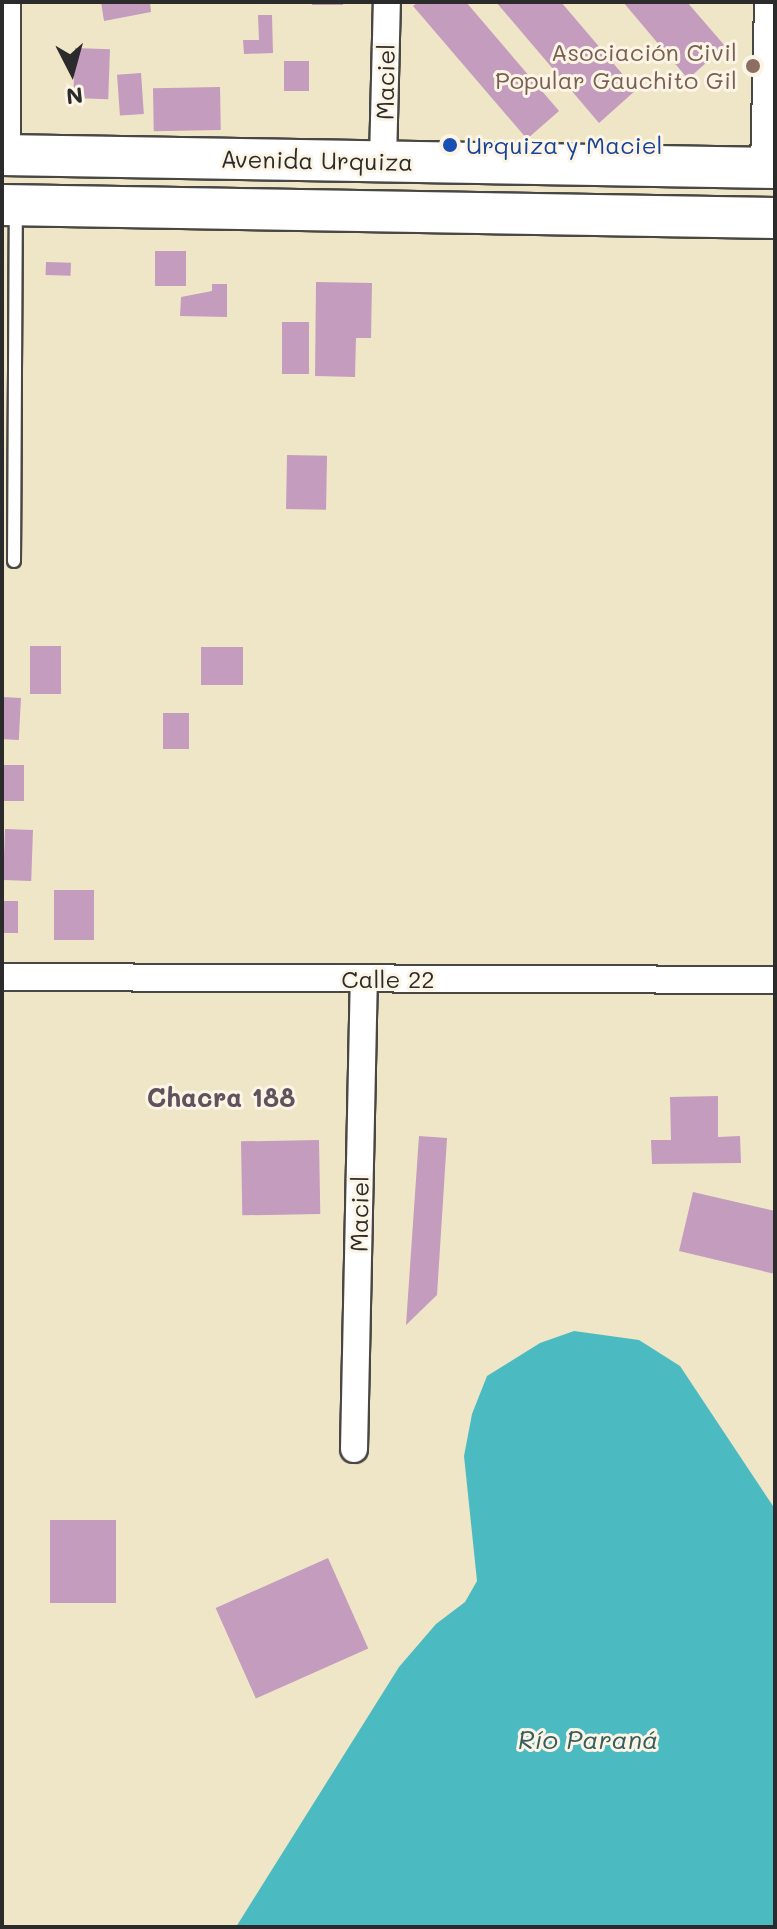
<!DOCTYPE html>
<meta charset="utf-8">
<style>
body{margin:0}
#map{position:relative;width:777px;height:1929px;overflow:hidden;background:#efe6c8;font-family:Mali,sans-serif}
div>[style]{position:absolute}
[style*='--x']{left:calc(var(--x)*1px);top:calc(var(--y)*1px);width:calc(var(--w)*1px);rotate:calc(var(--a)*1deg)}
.water>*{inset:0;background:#4cbbc1}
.building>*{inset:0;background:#c39cbe;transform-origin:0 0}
.roads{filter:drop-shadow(2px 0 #484743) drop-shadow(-2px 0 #484743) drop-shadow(0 2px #484743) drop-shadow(0 -2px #484743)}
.lane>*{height:12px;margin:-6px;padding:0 6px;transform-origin:6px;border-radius:6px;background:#fff}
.street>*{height:26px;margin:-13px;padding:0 13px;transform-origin:13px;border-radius:13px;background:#fff}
.primary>*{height:40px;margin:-20px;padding:0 20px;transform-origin:20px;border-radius:20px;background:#fff}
.dots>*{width:22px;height:22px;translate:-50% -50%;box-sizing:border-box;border:4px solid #fcf5e5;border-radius:50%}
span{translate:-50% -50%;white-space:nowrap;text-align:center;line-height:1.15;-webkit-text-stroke:6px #fcf5e5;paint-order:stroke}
.education-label{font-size:24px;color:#785e54}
.right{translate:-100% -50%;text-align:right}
.street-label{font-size:24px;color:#2b2b2b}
.transit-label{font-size:24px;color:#164399}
.left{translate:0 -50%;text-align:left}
.neighbourhood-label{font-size:26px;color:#60535e;font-weight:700}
.water-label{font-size:26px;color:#375d60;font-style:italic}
.frame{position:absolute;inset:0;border:4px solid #2b2b2b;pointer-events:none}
.north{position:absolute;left:32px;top:32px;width:80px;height:80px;-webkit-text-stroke:6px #fcf5e5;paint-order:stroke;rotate:174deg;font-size:22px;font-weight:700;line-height:32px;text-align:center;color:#2b2b2b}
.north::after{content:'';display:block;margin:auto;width:28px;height:36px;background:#2b2b2b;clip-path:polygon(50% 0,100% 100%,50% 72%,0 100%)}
</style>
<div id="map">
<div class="water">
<div style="clip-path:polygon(574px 1331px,639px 1340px,680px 1366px,775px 1509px,775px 1927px,236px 1927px,399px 1667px,436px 1624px,465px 1602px,477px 1581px,464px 1456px,472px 1414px,487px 1376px,540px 1343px)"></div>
</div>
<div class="building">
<div style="clip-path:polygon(101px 2px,150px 2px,151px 12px,104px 21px)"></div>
<div style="left:312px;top:2px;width:31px;height:3px"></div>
<div style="clip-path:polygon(418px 2px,466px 2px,559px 111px,527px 139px,413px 6px)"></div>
<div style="clip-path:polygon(496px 2px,561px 2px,636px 90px,599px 123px)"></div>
<div style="clip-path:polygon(623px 2px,687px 2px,725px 46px,688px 79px)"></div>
<div style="clip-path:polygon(258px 15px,272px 15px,273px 53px,244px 54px,243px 40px,259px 40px)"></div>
<div style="left:75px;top:48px;width:35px;height:50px;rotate:2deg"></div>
<div style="left:284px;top:61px;width:25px;height:30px"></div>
<div style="left:141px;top:73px;width:41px;height:24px;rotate:86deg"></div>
<div style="left:220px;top:87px;width:43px;height:67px;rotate:89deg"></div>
<div style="left:155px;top:251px;width:31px;height:35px"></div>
<div style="left:46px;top:262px;width:25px;height:13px;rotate:2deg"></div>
<div style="clip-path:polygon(316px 282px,372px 283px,371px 338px,356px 338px,355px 377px,315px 376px)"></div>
<div style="clip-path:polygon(212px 284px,227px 284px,227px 317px,180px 316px,181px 297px,212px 291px)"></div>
<div style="left:282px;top:322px;width:27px;height:52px"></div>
<div style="left:287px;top:455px;width:40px;height:54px;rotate:1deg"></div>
<div style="left:30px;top:646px;width:31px;height:48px"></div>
<div style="left:201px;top:647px;width:42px;height:38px"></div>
<div style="left:2px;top:697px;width:19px;height:42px;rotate:3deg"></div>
<div style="left:163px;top:713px;width:26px;height:36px"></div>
<div style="left:2px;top:765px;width:22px;height:36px"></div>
<div style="left:5px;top:829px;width:28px;height:51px;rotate:2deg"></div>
<div style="left:54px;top:890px;width:40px;height:50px"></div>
<div style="left:2px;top:901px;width:16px;height:32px"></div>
<div style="clip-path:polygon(718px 1096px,718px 1137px,740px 1136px,741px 1163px,652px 1164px,651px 1140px,671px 1140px,670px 1097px)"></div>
<div style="clip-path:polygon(419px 1136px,447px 1138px,437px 1295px,406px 1325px)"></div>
<div style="left:319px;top:1140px;width:74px;height:78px;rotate:89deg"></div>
<div style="clip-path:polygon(693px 1192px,775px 1211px,775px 1274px,679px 1251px)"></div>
<div style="left:116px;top:1520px;width:83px;height:66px;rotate:90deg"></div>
<div style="left:328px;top:1558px;width:99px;height:123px;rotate:66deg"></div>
</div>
<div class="roads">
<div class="lane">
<div style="--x:14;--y:561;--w:349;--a:-89.7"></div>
</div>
<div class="street">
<div style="--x:7;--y:2;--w:153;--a:90"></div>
<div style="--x:383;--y:161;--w:159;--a:-88.6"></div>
<div style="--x:764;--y:167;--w:165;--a:-88.6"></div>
<div style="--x:2;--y:977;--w:773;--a:0.22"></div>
<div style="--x:354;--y:1449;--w:470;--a:-88.8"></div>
</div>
<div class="primary">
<div style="--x:2;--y:155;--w:773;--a:0.96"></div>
<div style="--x:2;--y:205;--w:773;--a:0.96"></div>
</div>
</div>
<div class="dots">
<div style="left:753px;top:66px;background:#8d6e63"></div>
<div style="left:450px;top:145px;background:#1a4fb4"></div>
</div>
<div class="education-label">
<span class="right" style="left:737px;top:66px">Asociación Civil<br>Popular Gauchito Gil</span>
</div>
<div class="street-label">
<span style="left:385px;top:82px;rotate:-89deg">Maciel</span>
<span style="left:317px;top:160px;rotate:1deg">Avenida Urquiza</span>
<span style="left:388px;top:979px">Calle 22</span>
<span style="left:359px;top:1214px;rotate:-89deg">Maciel</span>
</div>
<div class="transit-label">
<span class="left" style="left:466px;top:145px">Urquiza y Maciel</span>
</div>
<div class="neighbourhood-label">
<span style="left:221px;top:1098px">Chacra 188</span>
</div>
<div class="water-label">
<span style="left:588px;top:1740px">Río Paraná</span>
</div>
<div class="frame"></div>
<div class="north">N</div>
</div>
